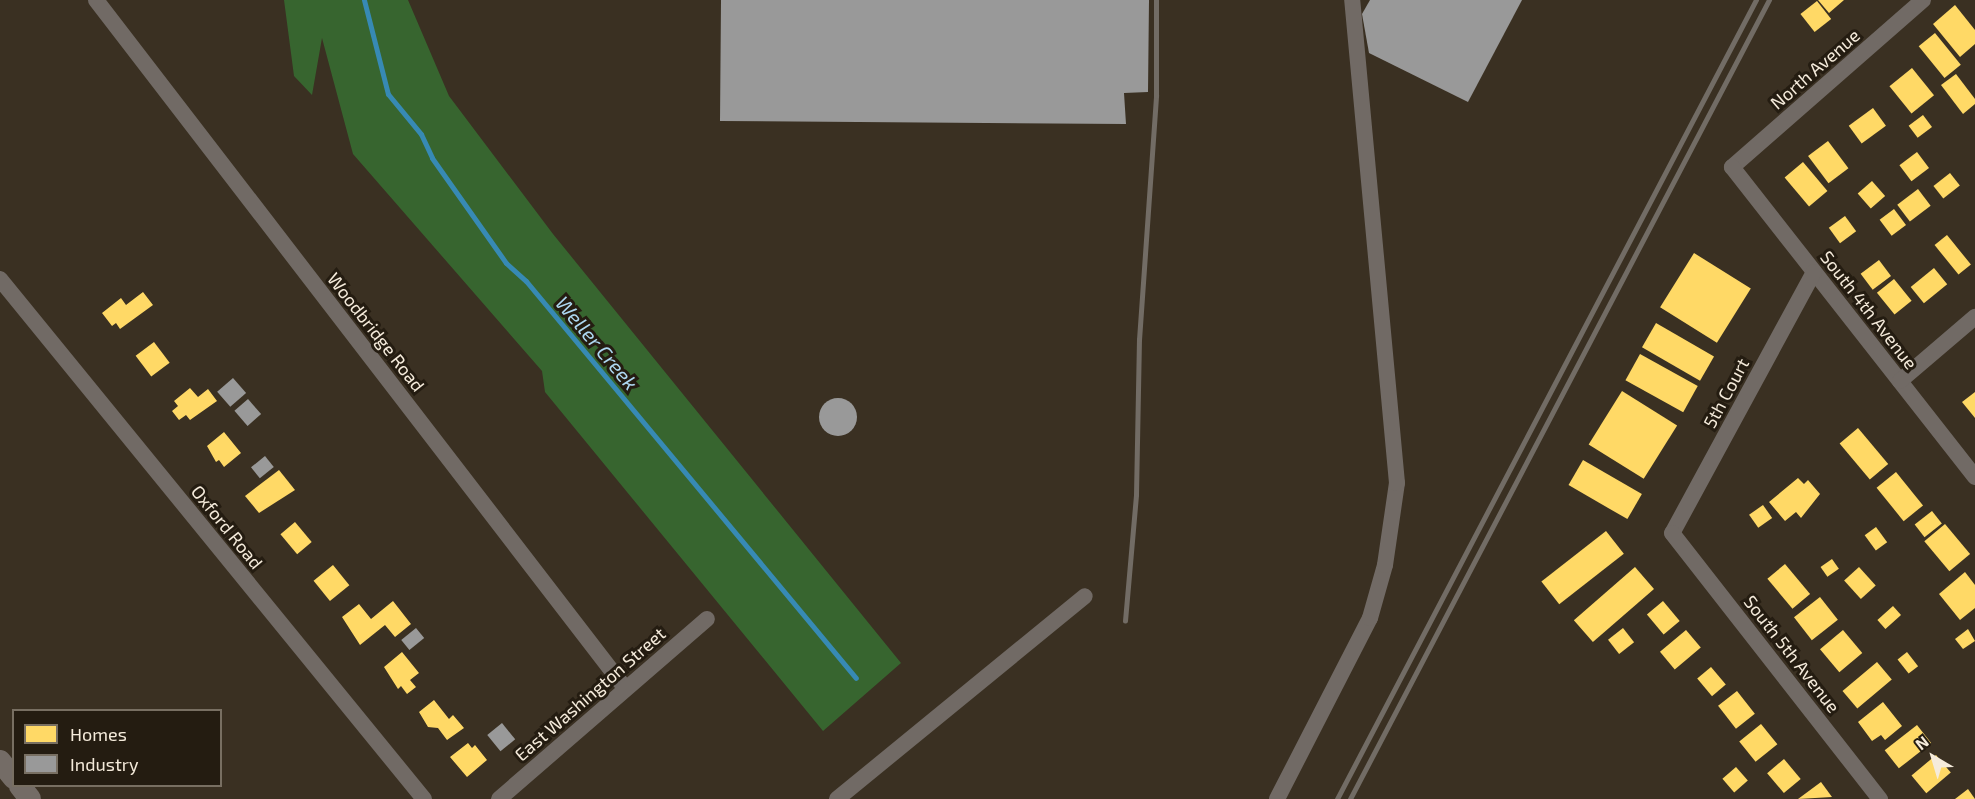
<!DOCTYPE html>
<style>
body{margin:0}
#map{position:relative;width:1975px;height:799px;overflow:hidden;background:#3a3022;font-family:"Exo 2",sans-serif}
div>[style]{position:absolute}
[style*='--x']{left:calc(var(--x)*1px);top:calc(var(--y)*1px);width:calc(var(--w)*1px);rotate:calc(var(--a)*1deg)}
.green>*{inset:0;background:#37652f}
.homes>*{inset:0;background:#ffd966;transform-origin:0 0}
.industry>*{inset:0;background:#999;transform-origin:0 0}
.round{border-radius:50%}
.stream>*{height:5px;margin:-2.5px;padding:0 2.5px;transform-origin:2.5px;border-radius:2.5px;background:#378ab4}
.minor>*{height:16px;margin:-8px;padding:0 8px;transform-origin:8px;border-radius:8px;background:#716a65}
.secondary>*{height:22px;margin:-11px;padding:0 11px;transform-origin:11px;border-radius:11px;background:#746c66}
.rail>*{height:4.5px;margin:-2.25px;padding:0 2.25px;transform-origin:2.25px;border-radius:2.25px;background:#726c65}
span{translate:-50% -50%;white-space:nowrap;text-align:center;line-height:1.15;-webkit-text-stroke:6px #241c11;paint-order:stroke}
.street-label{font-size:18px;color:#f5ebdb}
.water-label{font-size:20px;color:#aed8f1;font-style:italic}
.legend{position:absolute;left:12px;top:709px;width:210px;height:78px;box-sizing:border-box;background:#241c11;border:2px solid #786f62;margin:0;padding:8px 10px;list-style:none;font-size:18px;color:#f5ebdb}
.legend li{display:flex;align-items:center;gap:12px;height:30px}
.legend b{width:30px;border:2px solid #786f62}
.north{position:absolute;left:1903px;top:727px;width:60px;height:60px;-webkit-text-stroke:4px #241c11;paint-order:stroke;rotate:322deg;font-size:16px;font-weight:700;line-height:24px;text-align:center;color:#f5ebdb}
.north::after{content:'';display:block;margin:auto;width:21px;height:27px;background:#f5ebdb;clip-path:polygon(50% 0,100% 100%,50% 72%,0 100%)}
</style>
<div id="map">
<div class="green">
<div style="clip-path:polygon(284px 0,408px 0,449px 96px,553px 234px,901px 663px,823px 731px,545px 392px,542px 371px,353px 154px,322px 38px,312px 95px,294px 76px)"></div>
</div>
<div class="homes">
<div style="clip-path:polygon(1818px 0,1844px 0,1829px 13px)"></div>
<div style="left:1817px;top:1px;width:23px;height:21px;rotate:52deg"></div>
<div style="clip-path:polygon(1955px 5px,1975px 30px,1975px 44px,1960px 57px,1933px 24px)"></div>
<div style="left:1935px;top:33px;width:41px;height:21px;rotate:51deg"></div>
<div style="left:1912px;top:68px;width:35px;height:29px;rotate:51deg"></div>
<div style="clip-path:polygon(1956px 74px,1975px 99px,1975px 104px,1963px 114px,1941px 85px)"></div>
<div style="left:1873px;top:108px;width:22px;height:30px;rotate:54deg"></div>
<div style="left:1923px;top:115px;width:15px;height:18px;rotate:53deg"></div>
<div style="left:1828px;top:141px;width:34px;height:25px;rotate:53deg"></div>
<div style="left:1917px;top:152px;width:20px;height:22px;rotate:53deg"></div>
<div style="left:1803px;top:162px;width:38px;height:24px;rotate:50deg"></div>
<div style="left:1950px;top:173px;width:16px;height:21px;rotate:52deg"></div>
<div style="left:1872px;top:181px;width:20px;height:19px;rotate:49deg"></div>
<div style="left:1918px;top:189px;width:21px;height:26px;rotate:53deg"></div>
<div style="left:1894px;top:209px;width:20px;height:18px;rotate:53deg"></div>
<div style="left:1845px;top:216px;width:19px;height:20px;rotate:54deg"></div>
<div style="left:1947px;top:235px;width:38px;height:16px;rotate:51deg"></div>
<div style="left:1694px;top:253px;width:67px;height:64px;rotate:32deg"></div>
<div style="left:1879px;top:260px;width:20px;height:23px;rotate:53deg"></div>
<div style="left:1934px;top:268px;width:21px;height:30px;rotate:51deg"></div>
<div style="left:1894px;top:279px;width:28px;height:22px;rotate:51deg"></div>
<div style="clip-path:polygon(143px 292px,153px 305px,120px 329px,116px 323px,112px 326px,102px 313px,121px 298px,126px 305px)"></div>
<div style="left:1656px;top:323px;width:67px;height:28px;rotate:30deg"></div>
<div style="left:154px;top:342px;width:26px;height:23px;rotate:53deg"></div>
<div style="left:1640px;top:354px;width:66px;height:30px;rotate:29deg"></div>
<div style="clip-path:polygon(190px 388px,198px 397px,208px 389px,217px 401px,190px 420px,186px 415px,179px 420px,172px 411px,178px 406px,174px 401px)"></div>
<div style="left:1622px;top:391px;width:65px;height:63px;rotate:32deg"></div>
<div style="clip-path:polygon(1975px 392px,1975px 418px,1962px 402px)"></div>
<div style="left:1858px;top:428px;width:47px;height:24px;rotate:50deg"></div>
<div style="clip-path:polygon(224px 432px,241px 453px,224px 467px,219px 460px,216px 462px,207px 446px)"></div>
<div style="left:1583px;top:460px;width:68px;height:29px;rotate:30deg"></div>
<div style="clip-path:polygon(279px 470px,295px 490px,259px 513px,245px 496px)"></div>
<div style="left:1896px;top:472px;width:43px;height:25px;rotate:51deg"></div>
<div style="clip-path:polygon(1798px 478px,1804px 484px,1808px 480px,1820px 494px,1801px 518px,1796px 512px,1785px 521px,1769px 502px)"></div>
<div style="left:1763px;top:505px;width:16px;height:17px;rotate:55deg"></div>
<div style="left:1932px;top:511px;width:16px;height:22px;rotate:52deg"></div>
<div style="left:295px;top:522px;width:26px;height:19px;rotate:50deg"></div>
<div style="left:1945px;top:524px;width:39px;height:27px;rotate:50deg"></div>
<div style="left:1876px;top:527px;width:19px;height:14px;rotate:54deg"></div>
<div style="left:1606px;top:531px;width:29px;height:82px;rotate:52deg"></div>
<div style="left:1832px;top:559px;width:12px;height:14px;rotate:55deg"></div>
<div style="left:1785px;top:564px;width:39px;height:23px;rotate:50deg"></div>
<div style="left:333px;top:565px;width:26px;height:25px;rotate:51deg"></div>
<div style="left:1635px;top:567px;width:29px;height:81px;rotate:49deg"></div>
<div style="left:1859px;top:567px;width:25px;height:20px;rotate:48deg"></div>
<div style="clip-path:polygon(1965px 572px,1975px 585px,1975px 608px,1960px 620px,1939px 594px)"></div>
<div style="left:1820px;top:597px;width:29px;height:33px;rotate:52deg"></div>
<div style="clip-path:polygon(393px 601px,411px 624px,395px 637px,385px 625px,360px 645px,342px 617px,359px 604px,371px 619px)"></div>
<div style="left:1663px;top:601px;width:26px;height:21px;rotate:50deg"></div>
<div style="left:1893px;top:606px;width:12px;height:21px;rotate:48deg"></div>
<div style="left:1623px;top:628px;width:18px;height:19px;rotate:52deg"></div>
<div style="clip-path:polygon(1968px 629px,1975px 641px,1963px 649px,1955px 639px)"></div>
<div style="left:1686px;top:630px;width:23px;height:34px;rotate:50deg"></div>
<div style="left:1843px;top:630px;width:30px;height:30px;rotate:50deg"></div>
<div style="clip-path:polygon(402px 652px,419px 673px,410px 680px,416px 687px,407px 694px,401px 686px,398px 689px,384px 667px)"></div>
<div style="left:1907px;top:652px;width:18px;height:12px;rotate:52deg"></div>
<div style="left:1877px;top:662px;width:23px;height:45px;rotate:50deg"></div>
<div style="left:1711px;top:667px;width:23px;height:18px;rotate:50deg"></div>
<div style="left:1737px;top:691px;width:29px;height:24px;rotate:52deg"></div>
<div style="clip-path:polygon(434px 700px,449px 719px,453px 715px,464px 728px,447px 740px,438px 728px,428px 727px,419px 712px)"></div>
<div style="clip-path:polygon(1883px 702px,1902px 726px,1885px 740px,1881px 735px,1872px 741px,1858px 722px)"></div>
<div style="left:1761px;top:724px;width:26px;height:28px;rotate:51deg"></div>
<div style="left:1917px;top:725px;width:23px;height:41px;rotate:52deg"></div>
<div style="clip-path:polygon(468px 743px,472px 748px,475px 745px,487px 760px,467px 777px,450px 757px)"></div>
<div style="left:1936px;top:755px;width:23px;height:32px;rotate:50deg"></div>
<div style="left:1784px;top:759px;width:26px;height:22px;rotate:50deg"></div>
<div style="left:1736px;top:767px;width:18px;height:18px;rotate:49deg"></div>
<div style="clip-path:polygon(1821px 782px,1832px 797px,1798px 799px)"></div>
<div style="clip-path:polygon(1968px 789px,1975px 799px,1955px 799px)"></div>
</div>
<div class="industry">
<div style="clip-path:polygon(721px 0,1149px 0,1148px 92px,1124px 93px,1126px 124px,720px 121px)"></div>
<div style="clip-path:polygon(1370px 0,1522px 0,1468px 102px,1369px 53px,1362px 14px)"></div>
<div style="left:233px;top:378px;width:20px;height:21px;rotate:49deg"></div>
<div class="round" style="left:819px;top:398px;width:38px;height:38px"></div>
<div style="left:248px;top:399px;width:20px;height:18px;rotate:49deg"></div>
<div style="left:265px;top:456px;width:14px;height:18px;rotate:51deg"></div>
<div style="left:416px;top:628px;width:13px;height:19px;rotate:51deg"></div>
<div style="left:502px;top:723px;width:21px;height:19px;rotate:51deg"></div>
</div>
<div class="stream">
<div style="--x:364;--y:0;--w:97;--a:75.7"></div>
<div style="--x:388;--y:94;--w:52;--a:50.5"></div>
<div style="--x:421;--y:134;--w:26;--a:65"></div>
<div style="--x:432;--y:158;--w:128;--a:54.8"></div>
<div style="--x:506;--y:263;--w:27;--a:42"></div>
<div style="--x:526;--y:281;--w:516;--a:50.27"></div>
</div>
<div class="minor">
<div style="--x:96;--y:0;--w:868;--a:52.44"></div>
<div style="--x:1923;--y:0;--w:254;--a:138.8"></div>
<div style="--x:1732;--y:167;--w:394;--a:51.9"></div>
<div style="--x:1814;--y:272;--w:297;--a:118.5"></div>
<div style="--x:1672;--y:533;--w:338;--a:52"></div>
<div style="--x:0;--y:279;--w:671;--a:50.81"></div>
<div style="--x:1900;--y:381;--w:99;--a:-40.5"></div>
<div style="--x:499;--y:799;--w:275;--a:-40.9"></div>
<div style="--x:837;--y:799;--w:320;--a:-39.3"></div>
<div style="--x:1277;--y:799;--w:203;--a:-62.8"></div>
<div style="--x:1370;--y:618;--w:55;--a:-74.2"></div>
<div style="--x:1385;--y:565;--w:83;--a:-81.7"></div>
<div style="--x:1397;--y:483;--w:485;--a:-95.3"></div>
</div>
<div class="secondary">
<div style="--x:0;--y:761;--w:22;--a:51"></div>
<div style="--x:20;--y:786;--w:16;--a:52"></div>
</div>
<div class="rail">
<div style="--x:1125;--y:621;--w:126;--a:-85"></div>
<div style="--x:1136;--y:495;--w:155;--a:-88.9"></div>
<div style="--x:1139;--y:340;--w:245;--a:-86"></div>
<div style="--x:1156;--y:96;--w:96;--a:-90"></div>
<div style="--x:1337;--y:799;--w:902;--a:-62.33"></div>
<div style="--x:1350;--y:799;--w:902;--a:-62.33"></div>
</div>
<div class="street-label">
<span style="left:1815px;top:69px;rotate:-41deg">North Avenue</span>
<span style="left:1869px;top:310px;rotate:52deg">South 4th Avenue</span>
<span style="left:376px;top:332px;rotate:52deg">Woodbridge Road</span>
<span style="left:1726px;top:393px;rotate:-62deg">5th Court</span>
<span style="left:227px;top:527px;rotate:51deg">Oxford Road</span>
<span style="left:1792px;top:654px;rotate:52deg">South 5th Avenue</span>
<span style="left:590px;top:694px;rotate:-41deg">East Washington Street</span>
</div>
<div class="water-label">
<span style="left:597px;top:343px;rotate:50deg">Weller Creek</span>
</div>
<ul class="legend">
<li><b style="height:16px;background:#ffd966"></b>Homes</li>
<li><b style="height:16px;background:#999"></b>Industry</li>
</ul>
<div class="north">N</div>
</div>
